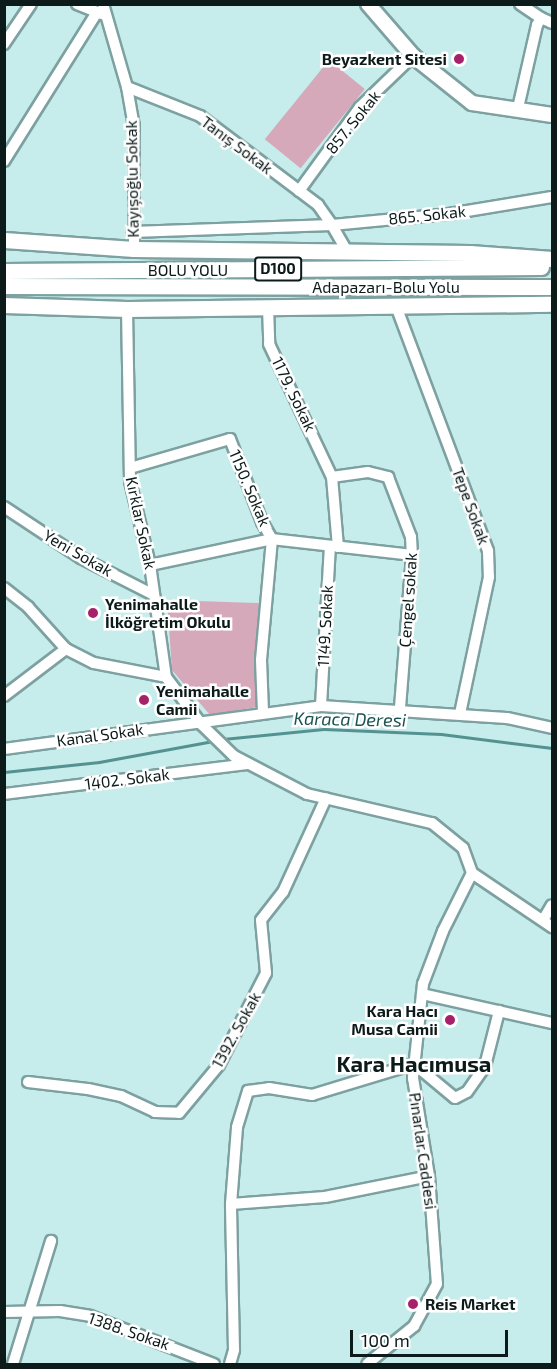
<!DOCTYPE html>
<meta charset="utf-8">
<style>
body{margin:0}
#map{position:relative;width:557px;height:1369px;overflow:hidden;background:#c6eceb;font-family:"Exo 2",sans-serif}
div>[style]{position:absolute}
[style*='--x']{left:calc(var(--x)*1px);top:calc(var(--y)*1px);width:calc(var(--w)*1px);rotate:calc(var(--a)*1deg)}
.green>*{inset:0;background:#d5a8ba;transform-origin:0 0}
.stream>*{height:3px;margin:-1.5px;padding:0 1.5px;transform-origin:1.5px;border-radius:1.5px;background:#549291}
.roads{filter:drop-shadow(2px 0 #7da1a0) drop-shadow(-2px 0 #7da1a0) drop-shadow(0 2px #7da1a0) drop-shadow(0 -2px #7da1a0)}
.minor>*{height:10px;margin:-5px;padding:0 5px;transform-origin:5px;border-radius:5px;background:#fff}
.major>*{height:14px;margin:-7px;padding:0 7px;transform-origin:7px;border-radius:7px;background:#fff}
.highway>*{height:15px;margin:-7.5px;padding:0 7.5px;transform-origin:7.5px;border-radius:7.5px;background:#fff}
.dots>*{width:16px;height:16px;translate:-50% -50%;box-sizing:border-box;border:3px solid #fff;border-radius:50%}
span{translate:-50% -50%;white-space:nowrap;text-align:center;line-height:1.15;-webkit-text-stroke:5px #fff;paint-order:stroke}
.shield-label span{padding:2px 4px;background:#fff;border:2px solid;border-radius:4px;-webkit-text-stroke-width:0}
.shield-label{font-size:15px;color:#0c1a1a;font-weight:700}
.poi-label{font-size:16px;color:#0c1a1a;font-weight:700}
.right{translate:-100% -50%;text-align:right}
.left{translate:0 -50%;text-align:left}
.street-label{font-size:16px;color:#0c1a1a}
.water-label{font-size:18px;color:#1b5252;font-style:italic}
.district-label{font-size:22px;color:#0c1a1a;font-weight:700}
.frame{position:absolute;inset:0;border:6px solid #0c1a1a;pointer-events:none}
.scale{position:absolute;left:350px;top:1330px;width:158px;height:27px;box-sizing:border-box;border:3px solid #0c1a1a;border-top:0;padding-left:8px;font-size:18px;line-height:21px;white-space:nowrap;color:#0c1a1a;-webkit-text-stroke:4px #fff;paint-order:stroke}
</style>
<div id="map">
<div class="green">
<div style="left:329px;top:60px;width:46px;height:102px;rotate:39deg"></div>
<div style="clip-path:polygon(167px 600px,259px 603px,257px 707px,210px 715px,172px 670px)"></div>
</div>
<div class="stream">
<div style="--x:223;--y:739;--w:101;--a:-5.7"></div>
<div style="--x:324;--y:729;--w:117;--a:2.4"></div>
<div style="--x:441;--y:734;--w:112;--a:7.2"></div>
<div style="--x:4;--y:772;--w:96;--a:-6"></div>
<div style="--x:99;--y:762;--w:116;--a:-10.4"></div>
</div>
<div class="roads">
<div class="minor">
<div style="--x:77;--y:4;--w:27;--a:22"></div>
<div style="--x:103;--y:4;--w:86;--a:73.9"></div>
<div style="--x:127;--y:87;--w:40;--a:80"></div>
<div style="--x:134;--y:126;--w:123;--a:90"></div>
<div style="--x:520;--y:4;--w:25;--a:34"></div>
<div style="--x:4;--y:44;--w:48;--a:-56"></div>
<div style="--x:127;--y:87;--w:79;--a:21.7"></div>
<div style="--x:200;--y:116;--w:148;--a:37"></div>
<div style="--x:318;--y:205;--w:24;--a:55"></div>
<div style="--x:518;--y:108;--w:85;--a:-77.1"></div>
<div style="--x:537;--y:25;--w:8;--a:-60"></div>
<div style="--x:541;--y:18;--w:12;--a:24"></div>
<div style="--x:4;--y:161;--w:176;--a:-58"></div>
<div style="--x:299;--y:191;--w:104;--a:-54"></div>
<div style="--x:360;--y:107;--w:74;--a:-43.9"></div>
<div style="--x:132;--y:232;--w:200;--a:-2"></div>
<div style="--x:348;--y:253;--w:32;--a:-120"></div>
<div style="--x:332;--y:225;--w:118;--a:-5.4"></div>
<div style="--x:449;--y:214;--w:104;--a:-9.4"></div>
<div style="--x:396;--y:306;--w:262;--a:69.4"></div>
<div style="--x:488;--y:551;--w:26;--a:88"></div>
<div style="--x:489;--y:577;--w:140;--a:102"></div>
<div style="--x:268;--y:307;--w:37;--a:88"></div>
<div style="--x:269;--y:344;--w:147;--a:64.7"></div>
<div style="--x:127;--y:309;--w:172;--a:89"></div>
<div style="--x:130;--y:481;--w:86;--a:76.6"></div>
<div style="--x:150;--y:565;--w:113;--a:81.9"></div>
<div style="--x:166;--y:677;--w:60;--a:53.1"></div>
<div style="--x:202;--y:725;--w:45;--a:44.1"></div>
<div style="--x:234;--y:756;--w:82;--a:27.5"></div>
<div style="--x:307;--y:794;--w:128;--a:13.1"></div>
<div style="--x:432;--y:823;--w:40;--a:39"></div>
<div style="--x:463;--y:848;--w:27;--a:70"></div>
<div style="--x:472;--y:873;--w:65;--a:116.6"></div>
<div style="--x:443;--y:931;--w:57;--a:110.7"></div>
<div style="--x:423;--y:984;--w:95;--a:96.1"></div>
<div style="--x:413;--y:1078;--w:99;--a:80.7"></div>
<div style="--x:429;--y:1176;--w:108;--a:85.8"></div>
<div style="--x:437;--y:1284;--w:48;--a:118.7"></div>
<div style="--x:414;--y:1326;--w:60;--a:141"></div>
<div style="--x:130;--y:468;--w:104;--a:-16.2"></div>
<div style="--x:230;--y:439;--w:89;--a:68.9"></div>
<div style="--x:262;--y:522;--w:20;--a:60"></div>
<div style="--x:272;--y:539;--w:121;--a:95.2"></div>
<div style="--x:261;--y:660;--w:52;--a:87.8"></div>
<div style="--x:4;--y:507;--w:92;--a:33.5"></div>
<div style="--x:81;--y:558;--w:82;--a:26.9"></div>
<div style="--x:338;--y:547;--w:70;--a:-94.9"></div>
<div style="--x:332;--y:477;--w:36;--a:-8"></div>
<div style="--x:368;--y:472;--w:21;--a:14"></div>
<div style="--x:388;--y:477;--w:64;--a:69"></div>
<div style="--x:411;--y:537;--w:18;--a:87"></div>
<div style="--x:412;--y:555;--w:154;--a:94.5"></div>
<div style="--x:150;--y:565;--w:125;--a:-12"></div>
<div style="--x:272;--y:539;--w:141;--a:6.5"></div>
<div style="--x:4;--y:588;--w:31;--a:38"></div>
<div style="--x:28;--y:607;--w:57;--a:47.9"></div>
<div style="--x:66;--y:649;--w:31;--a:27"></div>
<div style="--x:94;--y:663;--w:73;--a:11"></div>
<div style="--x:4;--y:696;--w:78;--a:-37.2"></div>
<div style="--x:321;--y:706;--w:160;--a:-86.8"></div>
<div style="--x:4;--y:749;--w:320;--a:-7.7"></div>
<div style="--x:321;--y:706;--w:186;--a:3.7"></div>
<div style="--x:507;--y:718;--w:46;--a:12.5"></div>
<div style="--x:4;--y:794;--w:246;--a:-7"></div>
<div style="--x:472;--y:873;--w:97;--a:34"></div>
<div style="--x:543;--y:920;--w:17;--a:-59"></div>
<div style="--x:422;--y:994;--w:133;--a:12.6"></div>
<div style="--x:28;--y:1082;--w:60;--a:6.7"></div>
<div style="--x:88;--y:1089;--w:34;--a:12"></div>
<div style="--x:121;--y:1096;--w:38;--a:25"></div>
<div style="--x:155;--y:1112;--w:24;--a:2"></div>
<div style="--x:179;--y:1113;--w:62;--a:-50.2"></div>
<div style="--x:219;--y:1065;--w:103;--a:-62.9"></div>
<div style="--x:266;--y:973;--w:53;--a:-95.4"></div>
<div style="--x:261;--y:920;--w:36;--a:-52"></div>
<div style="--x:283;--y:892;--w:103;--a:-65.4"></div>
<div style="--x:231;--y:1204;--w:94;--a:-4.3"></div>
<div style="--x:325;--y:1197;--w:106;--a:-11.4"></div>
<div style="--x:4;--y:1312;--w:56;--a:-1"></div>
<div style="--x:60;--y:1311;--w:30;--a:9"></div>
<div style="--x:90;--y:1316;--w:133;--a:21.2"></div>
<div style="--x:13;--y:1364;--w:129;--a:-72.8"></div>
<div style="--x:230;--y:1364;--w:15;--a:-74"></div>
<div style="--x:234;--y:1350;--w:146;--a:-91.2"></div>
<div style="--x:231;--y:1204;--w:77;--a:-85.5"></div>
<div style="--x:237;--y:1127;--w:38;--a:-73"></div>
<div style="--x:248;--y:1091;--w:21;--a:-8"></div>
<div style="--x:269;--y:1088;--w:44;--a:9.2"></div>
<div style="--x:312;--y:1095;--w:107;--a:-16.9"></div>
<div style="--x:414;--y:1064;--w:53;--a:39.7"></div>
<div style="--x:455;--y:1098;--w:13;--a:-27"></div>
<div style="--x:467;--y:1092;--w:32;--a:-55"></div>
<div style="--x:485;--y:1066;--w:57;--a:-75.7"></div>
</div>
<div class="major">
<div style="--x:368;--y:4;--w:69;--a:49.1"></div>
<div style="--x:413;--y:56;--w:75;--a:38.5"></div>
<div style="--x:472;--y:103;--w:81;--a:8.5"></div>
</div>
<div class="highway">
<div style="--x:4;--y:240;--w:130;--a:4"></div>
<div style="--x:134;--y:249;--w:336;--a:0.7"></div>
<div style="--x:470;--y:253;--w:82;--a:4.2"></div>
<div style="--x:4;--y:271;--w:537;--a:-0.43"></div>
<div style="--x:4;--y:286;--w:548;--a:0.1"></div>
<div style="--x:4;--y:305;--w:123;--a:1.9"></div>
<div style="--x:127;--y:309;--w:425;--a:-0.7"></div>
</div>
</div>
<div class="dots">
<div style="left:459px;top:59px;background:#a7216a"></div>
<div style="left:93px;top:613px;background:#a7216a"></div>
<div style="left:144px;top:700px;background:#a7216a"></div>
<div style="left:450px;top:1020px;background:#a7216a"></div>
<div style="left:413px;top:1304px;background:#a7216a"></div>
</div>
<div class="shield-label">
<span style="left:278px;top:269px">D100</span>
</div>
<div class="poi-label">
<span class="right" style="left:447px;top:59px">Beyazkent Sitesi</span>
<span class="left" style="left:105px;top:613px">Yenimahalle<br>İlköğretim Okulu</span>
<span class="left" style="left:156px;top:700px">Yenimahalle<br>Camii</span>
<span class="right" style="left:438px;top:1020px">Kara Hacı<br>Musa Camii</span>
<span class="left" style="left:425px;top:1304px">Reis Market</span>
</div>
<div class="street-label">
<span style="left:353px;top:122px;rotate:-51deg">857. Sokak</span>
<span style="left:237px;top:145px;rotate:37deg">Tanış Sokak</span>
<span style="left:132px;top:179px;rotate:-91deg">Kayışoğlu Sokak</span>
<span style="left:427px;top:215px;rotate:-6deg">865. Sokak</span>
<span style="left:188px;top:270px">BOLU YOLU</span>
<span style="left:386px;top:287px">Adapazarı-Bolu Yolu</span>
<span style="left:294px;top:394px;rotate:64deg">1179. Sokak</span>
<span style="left:250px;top:488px;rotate:67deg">1150. Sokak</span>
<span style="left:471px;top:506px;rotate:70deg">Tepe Sokak</span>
<span style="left:141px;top:523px;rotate:78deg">Kırklar Sokak</span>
<span style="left:78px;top:553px;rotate:30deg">Yeni Sokak</span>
<span style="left:408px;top:600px;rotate:-86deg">Çengel sokak</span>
<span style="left:325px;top:626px;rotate:-87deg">1149. Sokak</span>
<span style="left:100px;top:735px;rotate:-8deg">Kanal Sokak</span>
<span style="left:127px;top:779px;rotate:-7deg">1402. Sokak</span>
<span style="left:236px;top:1030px;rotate:-61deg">1392. Sokak</span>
<span style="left:423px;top:1151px;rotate:82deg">Pınarlar Caddesi</span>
<span style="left:129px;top:1331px;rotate:19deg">1388. Sokak</span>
</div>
<div class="water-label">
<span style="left:350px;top:719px;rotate:1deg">Karaca Deresi</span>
</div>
<div class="district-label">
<span style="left:414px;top:1064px">Kara Hacımusa</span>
</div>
<div class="frame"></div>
<div class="scale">100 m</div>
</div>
